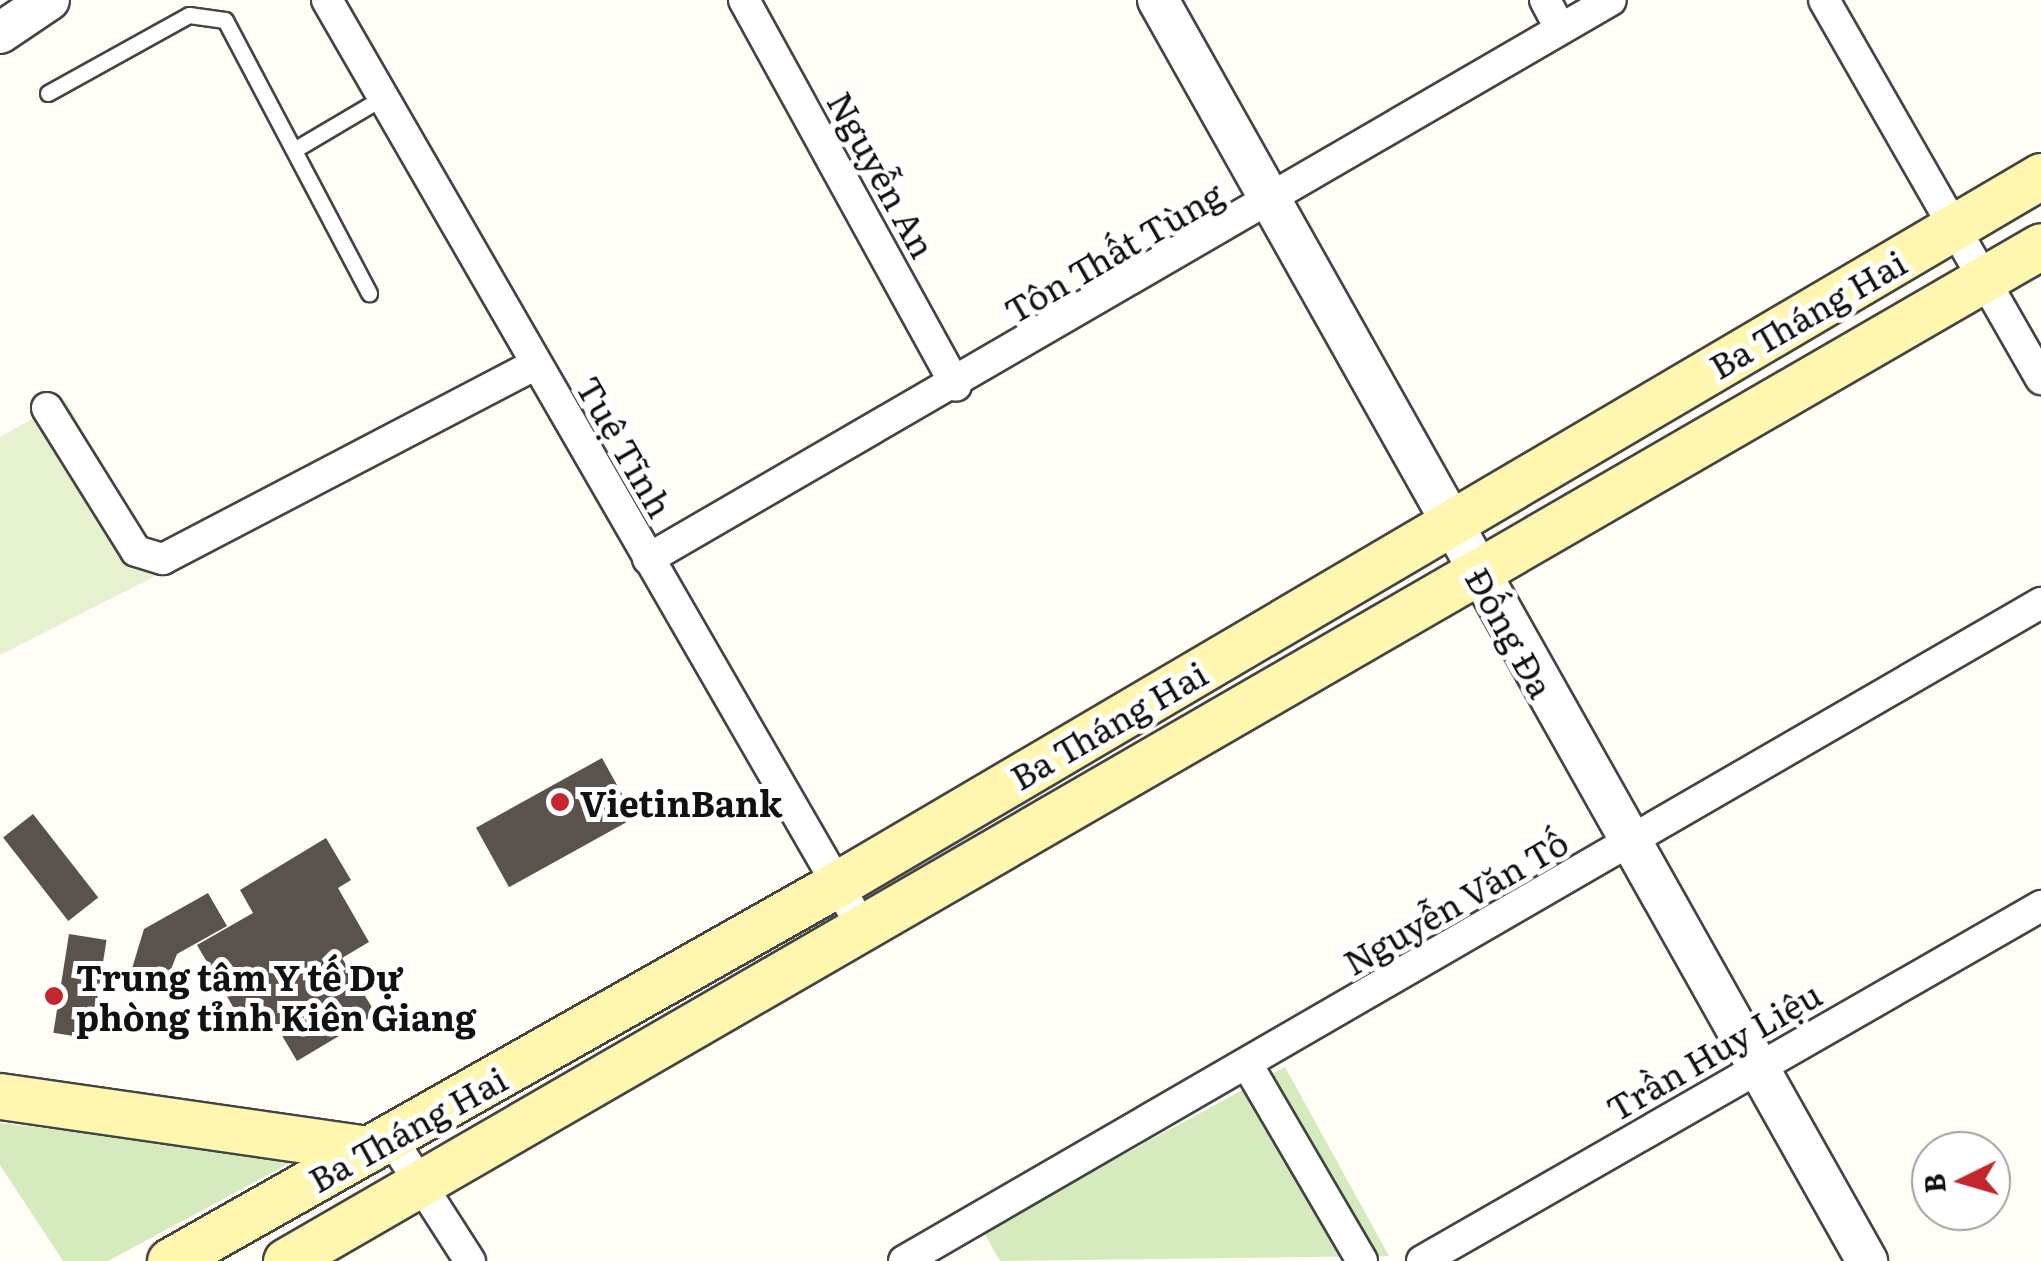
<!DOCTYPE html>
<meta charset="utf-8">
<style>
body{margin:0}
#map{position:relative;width:2041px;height:1261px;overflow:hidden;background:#fffdf5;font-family:Literata,serif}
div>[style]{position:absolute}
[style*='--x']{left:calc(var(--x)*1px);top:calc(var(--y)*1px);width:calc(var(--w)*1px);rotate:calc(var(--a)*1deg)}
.green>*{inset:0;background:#d5ebbd}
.pitch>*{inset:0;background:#e6f2cf}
.building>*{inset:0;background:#5a524d;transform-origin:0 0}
.roads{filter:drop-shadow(2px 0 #444) drop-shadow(-2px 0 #444) drop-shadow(0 2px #444) drop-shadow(0 -2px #444)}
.service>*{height:15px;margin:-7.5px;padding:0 7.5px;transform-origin:7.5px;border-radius:7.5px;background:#fff}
.minor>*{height:30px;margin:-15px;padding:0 15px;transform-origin:15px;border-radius:15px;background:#fff}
.tertiary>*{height:40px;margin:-20px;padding:0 20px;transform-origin:20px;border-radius:20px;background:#fff}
.secondary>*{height:45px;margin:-22.5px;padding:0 22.5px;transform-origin:22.5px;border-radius:22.5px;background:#fff6b0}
.dots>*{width:28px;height:28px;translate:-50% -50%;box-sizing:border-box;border:5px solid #fff;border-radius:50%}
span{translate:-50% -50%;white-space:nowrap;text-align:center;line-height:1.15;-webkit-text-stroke:10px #fff;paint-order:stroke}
.street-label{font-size:35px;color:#111}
.poi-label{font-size:35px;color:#111;font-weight:700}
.left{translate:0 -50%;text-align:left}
.north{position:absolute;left:1911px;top:1131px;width:100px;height:100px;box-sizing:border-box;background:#fff;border:2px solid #a0a0a0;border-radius:50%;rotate:265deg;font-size:28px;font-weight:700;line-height:40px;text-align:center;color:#111}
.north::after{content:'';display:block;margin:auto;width:35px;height:45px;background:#c4262e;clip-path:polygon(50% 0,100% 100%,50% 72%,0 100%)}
</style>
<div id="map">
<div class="green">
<div style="clip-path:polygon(1285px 1067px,1389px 1256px,1000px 1261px,983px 1231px)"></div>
<div style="clip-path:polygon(0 1123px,301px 1157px,108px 1261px,63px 1261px,0 1165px)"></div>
</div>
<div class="pitch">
<div style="clip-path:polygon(66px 400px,159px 574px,0 655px,0 437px)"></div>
</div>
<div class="building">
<div style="left:602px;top:758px;width:68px;height:144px;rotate:61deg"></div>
<div style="left:33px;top:814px;width:106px;height:38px;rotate:52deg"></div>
<div style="clip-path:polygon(326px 838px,351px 880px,338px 888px,369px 942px,342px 958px,376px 1014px,297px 1061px,274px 1022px,250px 1036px,197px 945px,253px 913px,240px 890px)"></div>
<div style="clip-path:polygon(208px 893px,227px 926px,177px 954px,165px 985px,130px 975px,144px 929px)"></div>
<div style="left:69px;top:934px;width:38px;height:100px;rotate:9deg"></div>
</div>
<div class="roads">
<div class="service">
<div style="--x:48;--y:93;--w:161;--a:-29"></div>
<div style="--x:189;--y:15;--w:36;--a:8"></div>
<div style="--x:225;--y:20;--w:309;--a:62.2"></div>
<div style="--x:299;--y:147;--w:96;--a:-30.6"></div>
</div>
<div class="minor">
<div style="--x:327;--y:0;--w:1070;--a:60.01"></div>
<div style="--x:744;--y:0;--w:440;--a:61.2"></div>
<div style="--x:1545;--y:0;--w:32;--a:62"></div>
<div style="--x:1824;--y:0;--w:437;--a:60.2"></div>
<div style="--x:47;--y:408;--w:168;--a:58.1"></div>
<div style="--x:136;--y:551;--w:28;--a:17"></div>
<div style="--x:163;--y:559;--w:421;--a:-27.6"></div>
<div style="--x:648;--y:559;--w:1113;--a:-30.13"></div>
<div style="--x:1247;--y:1064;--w:228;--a:59.7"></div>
<div style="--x:391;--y:1138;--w:146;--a:57.3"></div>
<div style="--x:904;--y:1261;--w:1314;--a:-30.06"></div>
<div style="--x:1422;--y:1261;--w:714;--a:-29.83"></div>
</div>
<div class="tertiary">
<div style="--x:1158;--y:0;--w:1447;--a:60.65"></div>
<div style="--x:0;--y:33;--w:59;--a:-34"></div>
</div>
<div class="secondary">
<div style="--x:0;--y:1096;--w:372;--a:8.2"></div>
<div style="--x:170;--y:1261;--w:763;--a:-29.46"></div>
<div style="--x:834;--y:886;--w:1400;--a:-30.47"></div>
<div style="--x:286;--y:1261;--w:2027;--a:-30.04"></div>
</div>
</div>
<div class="dots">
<div style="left:560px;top:802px;background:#c4262e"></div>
<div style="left:54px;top:996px;background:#c4262e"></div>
</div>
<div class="street-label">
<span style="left:883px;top:174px;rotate:61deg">Nguyễn An</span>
<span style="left:1113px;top:251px;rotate:-30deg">Tôn Thất Tùng</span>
<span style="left:1807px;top:313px;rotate:-30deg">Ba Tháng Hai</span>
<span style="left:626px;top:446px;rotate:60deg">Tuệ Tĩnh</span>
<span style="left:1511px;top:632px;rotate:61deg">Đống Đa</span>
<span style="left:1108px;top:724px;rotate:-30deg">Ba Tháng Hai</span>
<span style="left:1455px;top:901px;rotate:-30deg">Nguyễn Văn Tố</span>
<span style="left:1713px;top:1050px;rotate:-30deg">Trần Huy Liệu</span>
<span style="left:407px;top:1128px;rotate:-29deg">Ba Tháng Hai</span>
</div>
<div class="poi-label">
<span class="left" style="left:580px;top:802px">VietinBank</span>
<span class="left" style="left:76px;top:996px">Trung tâm Y tế Dự<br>phòng tỉnh Kiên Giang</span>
</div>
<div class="north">B</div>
</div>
